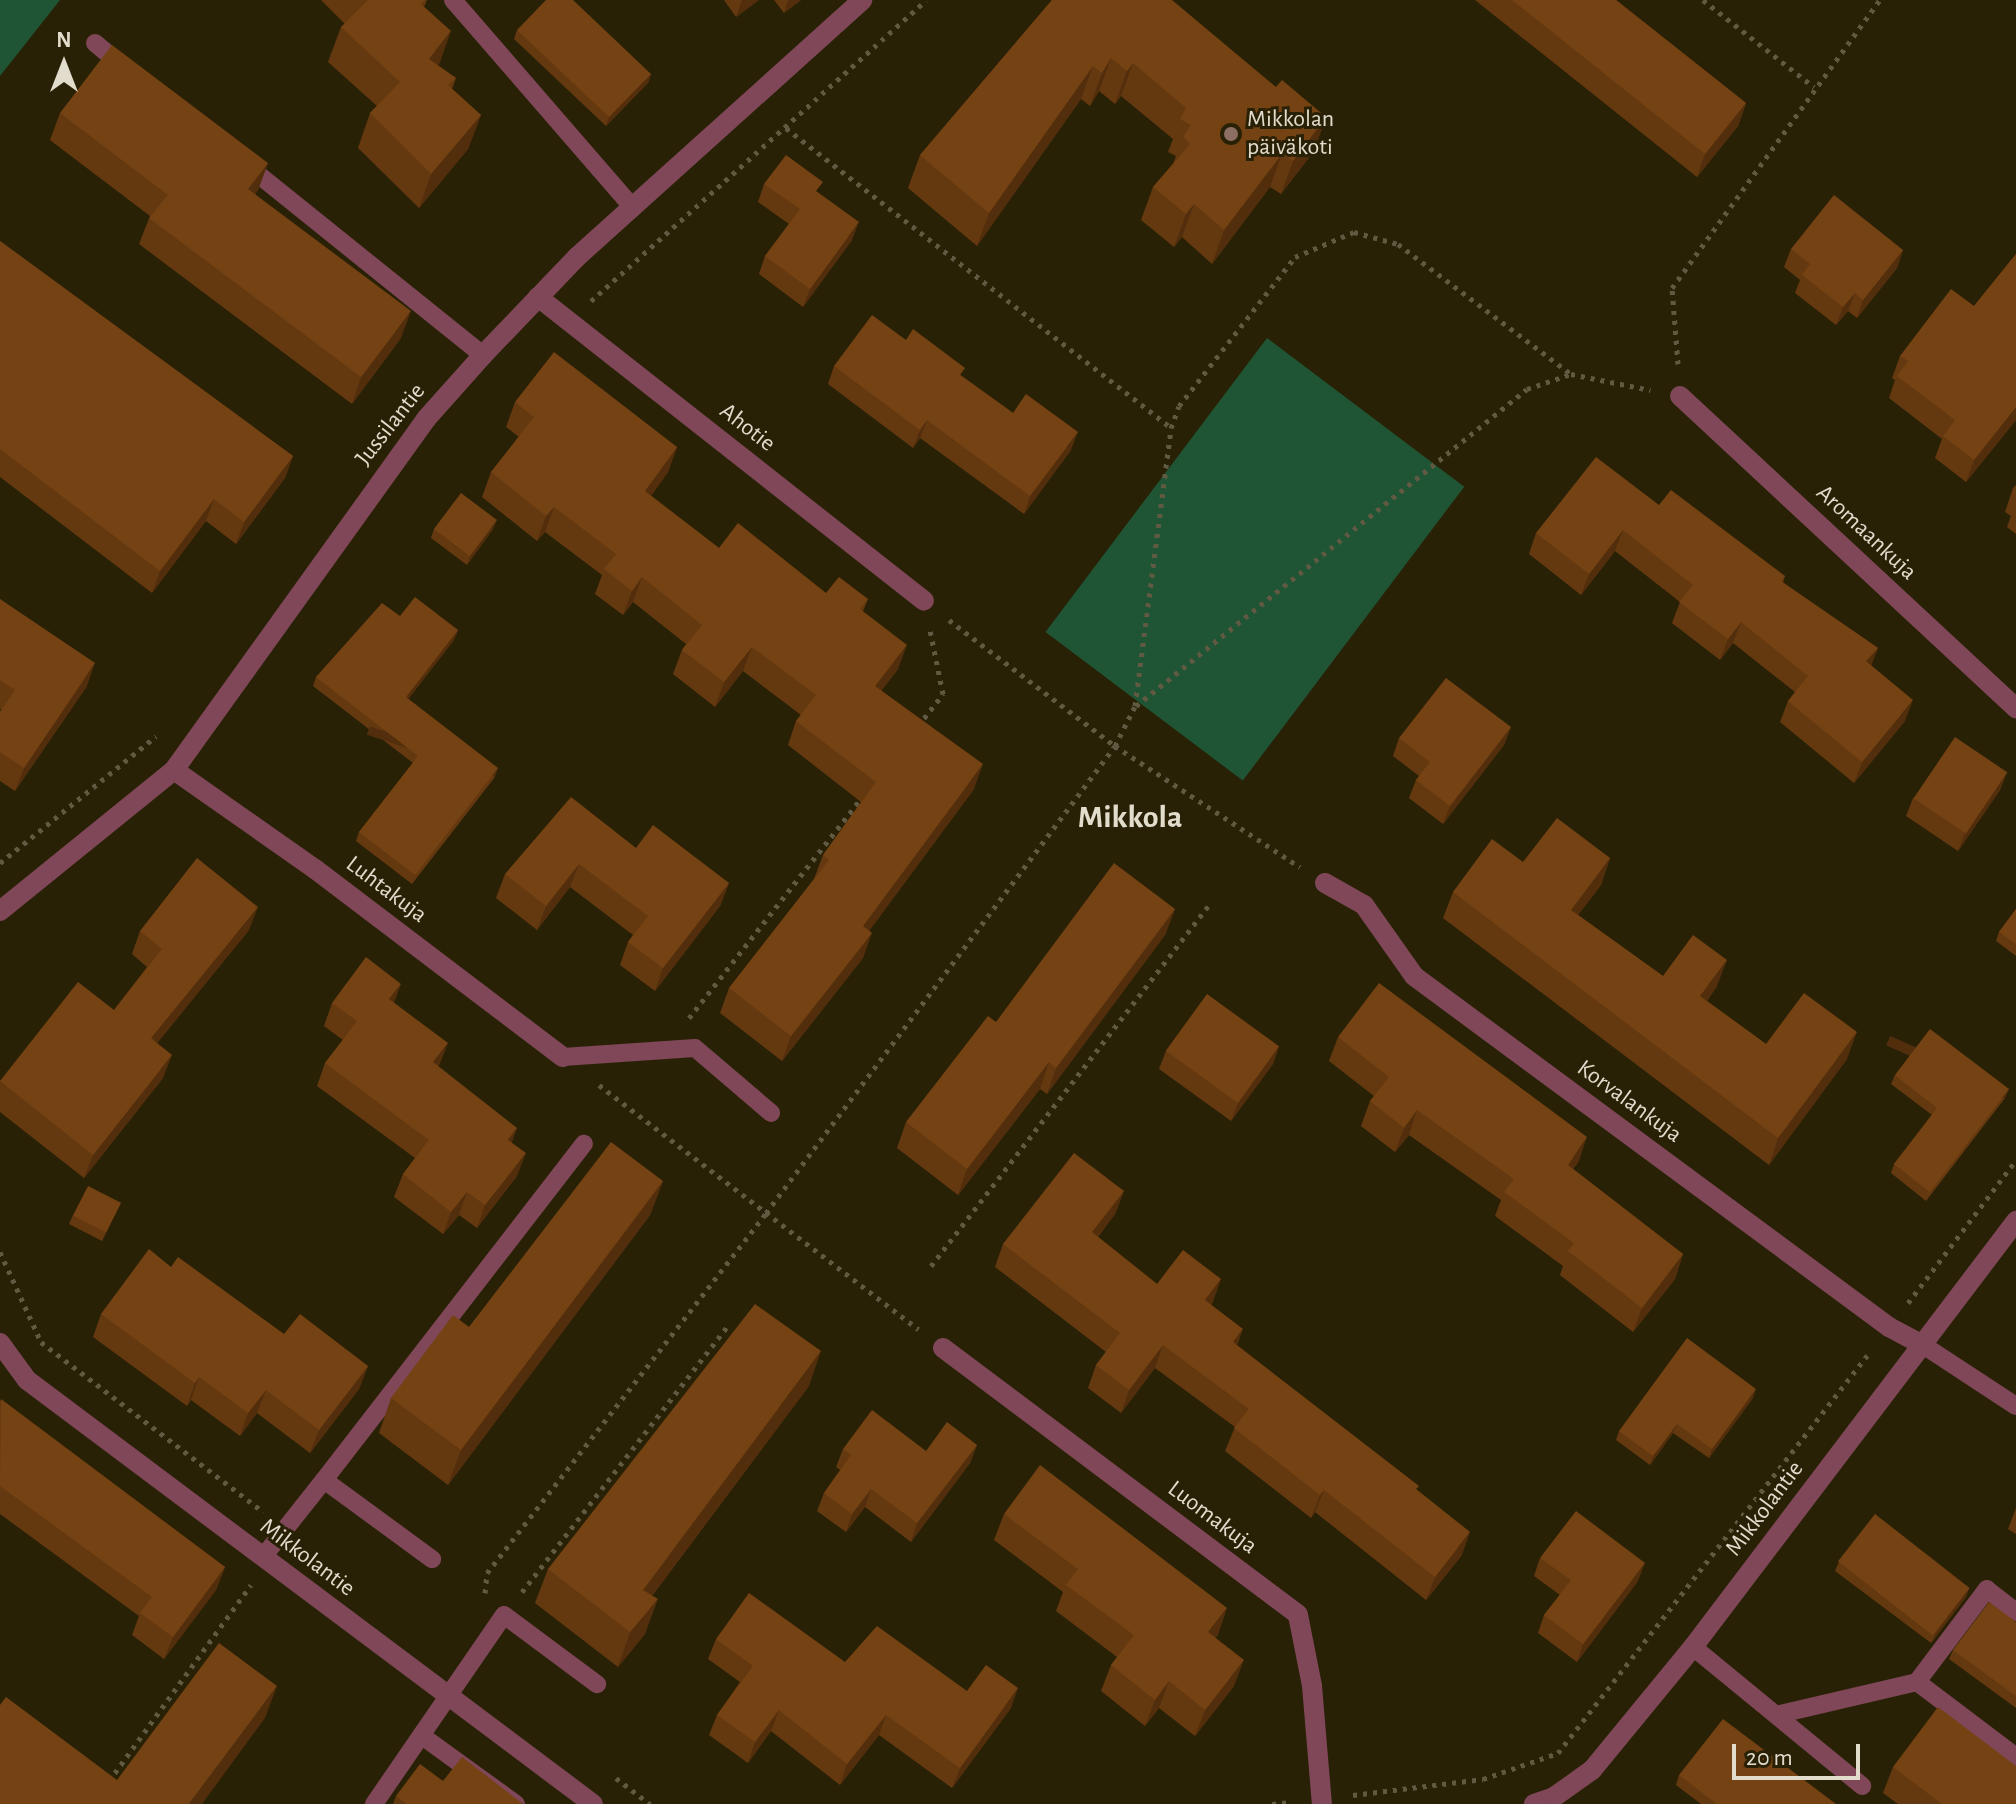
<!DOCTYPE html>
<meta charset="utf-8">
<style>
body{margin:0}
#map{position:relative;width:2016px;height:1804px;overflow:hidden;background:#292106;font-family:"Alegreya Sans",sans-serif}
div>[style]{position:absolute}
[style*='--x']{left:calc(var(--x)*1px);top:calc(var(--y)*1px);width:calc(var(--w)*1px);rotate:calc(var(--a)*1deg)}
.green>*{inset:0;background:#1f5534;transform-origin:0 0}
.path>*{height:5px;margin-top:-2.5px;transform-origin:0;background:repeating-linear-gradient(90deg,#615a43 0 4px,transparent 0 10px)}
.lane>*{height:18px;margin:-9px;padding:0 9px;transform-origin:9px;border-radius:9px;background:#7f4757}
.street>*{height:20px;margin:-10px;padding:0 10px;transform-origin:10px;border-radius:10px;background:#7f4757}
.wall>*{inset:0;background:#653910}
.shaded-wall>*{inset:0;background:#522e0d;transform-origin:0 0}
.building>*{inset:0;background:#754213;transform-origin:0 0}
.dots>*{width:22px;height:22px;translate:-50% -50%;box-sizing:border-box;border:4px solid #292106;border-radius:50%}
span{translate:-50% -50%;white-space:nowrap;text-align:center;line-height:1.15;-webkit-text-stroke:6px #292106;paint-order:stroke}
.poi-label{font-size:24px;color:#e1dccc}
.left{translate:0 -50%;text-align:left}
.street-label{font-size:24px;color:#e1dccc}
.district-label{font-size:32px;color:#e1dccc;font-weight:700}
.north{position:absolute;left:24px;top:24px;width:80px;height:80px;-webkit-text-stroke:6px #292106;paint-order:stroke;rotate:0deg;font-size:22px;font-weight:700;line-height:32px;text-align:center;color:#e1dccc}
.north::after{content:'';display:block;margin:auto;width:28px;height:36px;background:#e1dccc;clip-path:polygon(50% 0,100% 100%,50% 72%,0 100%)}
.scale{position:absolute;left:1732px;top:1744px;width:128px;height:36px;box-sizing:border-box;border:4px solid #e1dccc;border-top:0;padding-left:10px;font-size:24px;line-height:28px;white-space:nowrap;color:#e1dccc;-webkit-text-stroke:6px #292106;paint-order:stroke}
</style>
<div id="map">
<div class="green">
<div style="clip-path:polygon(0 0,60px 0,0 76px)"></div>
<div style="left:1267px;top:338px;width:247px;height:368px;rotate:37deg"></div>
</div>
<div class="path">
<div style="--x:1703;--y:0;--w:141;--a:38.1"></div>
<div style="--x:786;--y:128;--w:488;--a:37.9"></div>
<div style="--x:591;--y:301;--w:450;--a:-41.9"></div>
<div style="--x:1678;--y:364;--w:76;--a:-94.5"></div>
<div style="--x:1672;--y:288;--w:355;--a:-54.2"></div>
<div style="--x:949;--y:620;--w:208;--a:37.2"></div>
<div style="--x:1115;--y:746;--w:221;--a:33.2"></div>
<div style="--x:1136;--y:706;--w:503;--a:-39.03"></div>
<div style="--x:1527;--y:389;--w:46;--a:-18.8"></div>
<div style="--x:1571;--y:374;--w:81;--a:11.4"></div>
<div style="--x:918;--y:726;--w:41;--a:-52"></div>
<div style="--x:943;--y:694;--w:65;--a:-101.5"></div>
<div style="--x:0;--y:863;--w:201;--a:-39.1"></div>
<div style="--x:689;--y:1018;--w:282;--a:-51.9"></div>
<div style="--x:599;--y:1085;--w:402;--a:37.4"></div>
<div style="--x:0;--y:1252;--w:99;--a:65.5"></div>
<div style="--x:41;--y:1342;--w:280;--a:37.4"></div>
<div style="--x:931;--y:1266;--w:459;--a:-52.4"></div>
<div style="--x:1908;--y:1303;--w:179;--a:-52.9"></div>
<div style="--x:522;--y:1592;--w:335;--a:-52.3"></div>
<div style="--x:485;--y:1593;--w:20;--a:-84"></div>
<div style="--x:487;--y:1573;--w:455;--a:-52.2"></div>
<div style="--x:766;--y:1213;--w:583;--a:-53.23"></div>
<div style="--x:1115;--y:746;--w:45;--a:-63.4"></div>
<div style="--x:1135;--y:706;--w:280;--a:-82.6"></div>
<div style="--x:1171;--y:428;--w:23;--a:-70"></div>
<div style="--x:1179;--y:406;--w:189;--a:-52.1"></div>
<div style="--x:1295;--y:257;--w:64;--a:-23"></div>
<div style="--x:1354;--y:232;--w:46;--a:15.3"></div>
<div style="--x:1398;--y:244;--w:216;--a:36.9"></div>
<div style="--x:616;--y:1778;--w:43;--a:37.4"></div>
<div style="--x:109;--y:1781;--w:242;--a:-54.1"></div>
<div style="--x:1353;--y:1795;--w:131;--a:-7"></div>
<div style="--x:1483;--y:1779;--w:79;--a:-19.1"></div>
<div style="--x:1558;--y:1753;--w:508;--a:-52.12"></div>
<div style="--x:1272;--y:1804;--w:20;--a:-6"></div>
</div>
<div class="lane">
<div style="--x:453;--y:0;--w:275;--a:49.1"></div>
<div style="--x:95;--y:43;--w:38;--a:40"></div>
<div style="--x:244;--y:163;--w:307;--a:38.8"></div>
<div style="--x:563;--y:1057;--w:132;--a:-3.9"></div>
<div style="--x:695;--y:1048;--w:100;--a:40.5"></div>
<div style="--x:1923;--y:1345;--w:111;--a:33.3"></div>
<div style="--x:324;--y:1480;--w:425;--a:-52.3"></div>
<div style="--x:263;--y:1557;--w:98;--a:-51.6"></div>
<div style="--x:324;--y:1480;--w:134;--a:36.2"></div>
<div style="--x:2016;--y:1612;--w:37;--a:-142"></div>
<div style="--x:1987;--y:1589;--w:116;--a:127"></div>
<div style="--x:1917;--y:1682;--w:124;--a:37.1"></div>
<div style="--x:1693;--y:1647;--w:219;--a:39.4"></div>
<div style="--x:1776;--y:1715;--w:145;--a:-13.2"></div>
<div style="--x:422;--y:1736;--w:116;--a:35.9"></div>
<div style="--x:374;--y:1804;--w:229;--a:-55.5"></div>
<div style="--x:504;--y:1615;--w:116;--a:36.6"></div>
</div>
<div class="street">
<div style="--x:538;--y:297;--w:491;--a:38.2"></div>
<div style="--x:1680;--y:396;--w:459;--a:42.9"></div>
<div style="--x:174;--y:770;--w:172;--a:35.1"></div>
<div style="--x:315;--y:869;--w:311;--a:37.2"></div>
<div style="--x:1325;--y:883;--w:45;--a:29.4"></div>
<div style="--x:1364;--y:905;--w:87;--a:54.8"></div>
<div style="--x:1414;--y:976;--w:591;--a:36.46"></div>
<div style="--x:1889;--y:1327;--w:38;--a:28"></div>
<div style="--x:0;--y:911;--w:224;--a:-39"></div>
<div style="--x:174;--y:770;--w:432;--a:-54.3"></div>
<div style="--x:426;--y:419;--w:86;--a:-48.3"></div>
<div style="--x:483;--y:355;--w:136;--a:-46.2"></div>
<div style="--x:577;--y:257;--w:384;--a:-42"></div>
<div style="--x:0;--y:1343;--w:46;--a:53.9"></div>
<div style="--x:27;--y:1380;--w:707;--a:36.84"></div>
<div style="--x:943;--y:1348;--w:444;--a:36.9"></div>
<div style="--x:1298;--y:1615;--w:72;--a:78.8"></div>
<div style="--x:1312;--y:1686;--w:118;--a:85.2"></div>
<div style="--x:1534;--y:1804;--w:21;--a:-19"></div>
<div style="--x:1554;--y:1797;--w:47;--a:-35.4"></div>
<div style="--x:1592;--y:1770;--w:159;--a:-50.6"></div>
<div style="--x:1693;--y:1647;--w:535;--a:-52.83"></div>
</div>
<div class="wall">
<div style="clip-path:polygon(321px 0,427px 0,424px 7px,438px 66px,456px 78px,452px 89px,481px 115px,468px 149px,419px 208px,358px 148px,370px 113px,377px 106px,328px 62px,341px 27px,345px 24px)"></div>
<div style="clip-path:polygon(724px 0,759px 0,736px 17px)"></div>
<div style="clip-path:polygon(774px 0,801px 0,784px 13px)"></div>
<div style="clip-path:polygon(1052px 0,1276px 87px,1326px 117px,1314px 151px,1281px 194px,1270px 187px,1212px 264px,1182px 237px,1174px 247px,1141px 220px,1153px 187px,1173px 164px,1176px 156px,1168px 152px,1173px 139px,1121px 96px,1115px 104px,1099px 91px,1090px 106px,1081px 99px,977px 246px,908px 188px,920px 155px)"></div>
<div style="clip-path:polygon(1475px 0,1616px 0,1746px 103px,1738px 126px,1697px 177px)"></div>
<div style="clip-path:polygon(517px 30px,651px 74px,648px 83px,606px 126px,514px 39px)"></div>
<div style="clip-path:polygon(60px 113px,268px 163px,258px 190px,255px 194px,401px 338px,352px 404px,139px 244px,150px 216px,50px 140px)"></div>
<div style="clip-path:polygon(764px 184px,818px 193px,852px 240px,803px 307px,759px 274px,765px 256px,789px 224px,758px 202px)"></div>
<div style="clip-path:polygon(0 241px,293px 456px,285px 478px,236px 544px,206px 521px,152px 593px,0 477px)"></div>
<div style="clip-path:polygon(1791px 249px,1903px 250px,1897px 268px,1857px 318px,1848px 311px,1836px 325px,1795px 293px,1800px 280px,1784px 267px)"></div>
<div style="clip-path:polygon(2016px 254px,2016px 420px,1966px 482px,1935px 458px,1942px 439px,1889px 398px,1895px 380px,1892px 378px,1900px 356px,1974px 306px)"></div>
<div style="clip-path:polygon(906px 340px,962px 376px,1013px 413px,1071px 450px,1024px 514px,920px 438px,913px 448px,828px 384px,834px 366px)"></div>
<div style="clip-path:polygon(515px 402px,677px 447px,668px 472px,651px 496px,719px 548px,826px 593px,868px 599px,863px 611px,898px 669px,881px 691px,974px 789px,869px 931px,863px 958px,782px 1061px,720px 1013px,729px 988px,814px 879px,823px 855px,861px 802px,788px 745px,796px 721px,801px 715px,743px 671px,715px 707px,673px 674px,682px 650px,686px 644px,633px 602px,623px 615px,595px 594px,602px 575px,545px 532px,537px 541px,482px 497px,491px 472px,519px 437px,506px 427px)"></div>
<div style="clip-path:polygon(2016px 485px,2016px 534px,2007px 527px,2011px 516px,2005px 512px,2013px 488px)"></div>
<div style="clip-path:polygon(1659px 505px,1785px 576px,1783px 583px,1878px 648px,1871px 665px,1905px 721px,1854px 783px,1780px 722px,1788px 701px,1795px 692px,1733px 643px,1720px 660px,1672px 623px,1680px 602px,1615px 551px,1581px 595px,1529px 554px,1536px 533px)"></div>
<div style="clip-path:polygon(434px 529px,493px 529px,467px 565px,431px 538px)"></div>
<div style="clip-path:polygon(0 599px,87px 686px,15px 791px,0 781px,0 712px,1px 710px,0 709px)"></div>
<div style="clip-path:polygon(400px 616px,458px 630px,454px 640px,408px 699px,495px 777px,412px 884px,356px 841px,359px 832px,413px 763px,313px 686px,316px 677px)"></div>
<div style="clip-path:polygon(1511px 727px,1504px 745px,1443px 824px,1409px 798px,1416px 780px,1419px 776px,1393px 756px,1399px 738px)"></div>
<div style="clip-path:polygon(2007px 772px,2000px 790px,1958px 851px,1906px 816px,1913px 798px)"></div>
<div style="clip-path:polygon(636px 848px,729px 883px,720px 906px,655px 991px,620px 965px,628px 942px,633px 935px,570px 887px,537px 930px,496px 898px,505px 874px)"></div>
<div style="clip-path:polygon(1610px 858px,1601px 885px,1578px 915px,1663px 976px,1717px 986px,1707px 1001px,1766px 1044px,1847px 1059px,1769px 1165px,1443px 918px,1453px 892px,1523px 862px)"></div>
<div style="clip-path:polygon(1175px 909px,1165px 935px,1047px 1094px,1040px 1089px,958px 1195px,897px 1148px,906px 1122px,996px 1022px)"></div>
<div style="clip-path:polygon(2016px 909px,2016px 956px,1996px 941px,1999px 932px)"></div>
<div style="clip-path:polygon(249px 930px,157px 1043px,163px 1078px,84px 1178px,0 1112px,0 1081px,114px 1010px,147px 967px,132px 954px,140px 931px)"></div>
<div style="clip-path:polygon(332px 1003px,394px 1003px,439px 1067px,511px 1143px,517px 1176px,477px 1228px,459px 1215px,443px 1234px,394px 1197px,403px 1174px,415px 1158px,317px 1086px,325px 1063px,343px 1040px,324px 1026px)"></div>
<div style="clip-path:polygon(1338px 1037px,1579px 1161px,1573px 1169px,1683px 1254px,1675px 1279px,1633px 1332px,1560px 1275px,1563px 1266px,1495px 1216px,1501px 1200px,1409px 1135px,1395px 1152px,1361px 1126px,1370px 1101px,1374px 1096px,1329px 1061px)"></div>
<div style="clip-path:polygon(1279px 1046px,1273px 1064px,1231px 1121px,1159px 1069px,1166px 1051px)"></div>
<div style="clip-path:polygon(1895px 1075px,2005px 1098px,1926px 1201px,1891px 1173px,1894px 1164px,1932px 1115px,1891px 1084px)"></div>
<div style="clip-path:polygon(663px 1181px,650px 1215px,448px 1485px,379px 1433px,391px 1398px,469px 1327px)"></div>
<div style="clip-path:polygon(1124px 1191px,1115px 1214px,1098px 1237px,1157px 1284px,1213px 1302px,1211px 1305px,1237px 1346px,1417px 1490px,1462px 1555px,1426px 1600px,1315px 1512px,1311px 1518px,1225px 1451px,1235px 1427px,1155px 1368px,1121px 1413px,1088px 1388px,1096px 1365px,1106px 1352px,995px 1267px,1003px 1244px)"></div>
<div style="clip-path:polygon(121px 1203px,102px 1241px,69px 1224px,73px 1215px)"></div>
<div style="clip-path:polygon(171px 1267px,284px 1334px,368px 1366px,359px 1389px,310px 1453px,257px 1413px,240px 1436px,191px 1400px,187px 1406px,93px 1337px,101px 1314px)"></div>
<div style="clip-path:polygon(809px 1386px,652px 1596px,645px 1634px,618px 1667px,535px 1603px,548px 1569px)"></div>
<div style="clip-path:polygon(1753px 1398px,1709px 1458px,1673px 1433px,1650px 1465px,1616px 1440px,1619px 1431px)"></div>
<div style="clip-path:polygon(0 1400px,225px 1567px,216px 1590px,164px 1659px,132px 1635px,139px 1616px,0 1514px)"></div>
<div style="clip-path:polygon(977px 1445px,970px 1463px,911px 1542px,865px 1507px,846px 1532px,817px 1511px,824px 1493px,840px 1470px,836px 1467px,843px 1449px,926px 1451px)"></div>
<div style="clip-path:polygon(2016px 1508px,2016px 1534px,2008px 1529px)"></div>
<div style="clip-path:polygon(1004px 1514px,1218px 1635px,1215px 1638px,1234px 1686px,1195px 1736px,1159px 1708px,1145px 1726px,1101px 1691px,1111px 1665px,1117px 1657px,1056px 1611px,1063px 1592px,994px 1540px)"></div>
<div style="clip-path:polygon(1540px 1558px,1638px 1581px,1577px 1662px,1538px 1633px,1544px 1615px,1560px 1595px,1534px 1576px)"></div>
<div style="clip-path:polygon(1839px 1562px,1969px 1588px,1966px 1597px,1931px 1643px,1835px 1571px)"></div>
<div style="clip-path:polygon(2016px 1622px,2016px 1708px,1949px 1659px,1953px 1650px)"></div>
<div style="clip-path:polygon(716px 1639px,845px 1662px,967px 1691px,1011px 1708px,952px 1788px,879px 1735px,840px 1785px,771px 1731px,748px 1763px,709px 1735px,717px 1715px,740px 1682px,708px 1659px)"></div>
<div style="clip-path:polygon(1893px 1767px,2016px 1804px,1898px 1804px,1883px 1793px)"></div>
<div style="clip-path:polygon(1679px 1775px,1836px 1804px,1701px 1804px,1676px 1785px)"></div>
<div style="clip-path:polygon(443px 1781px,523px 1804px,393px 1804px,396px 1796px)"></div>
</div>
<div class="shaded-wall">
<div style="clip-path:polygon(742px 0,759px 0,736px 17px)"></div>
<div style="clip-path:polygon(788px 0,801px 0,784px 13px)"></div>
<div style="clip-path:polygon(451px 31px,439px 65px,416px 94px,429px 59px)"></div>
<div style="clip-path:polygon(1111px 58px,1099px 91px,1090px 106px,1102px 73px)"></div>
<div style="clip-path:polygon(1133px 63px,1121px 96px,1115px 104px,1127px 71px)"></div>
<div style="clip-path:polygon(1093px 66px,1081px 99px,977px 246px,989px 213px)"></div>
<div style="clip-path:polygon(651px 74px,648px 83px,606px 126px,609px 117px)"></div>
<div style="clip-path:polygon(1746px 103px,1738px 126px,1697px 177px,1705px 154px)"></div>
<div style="clip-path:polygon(481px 115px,468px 149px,419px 208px,431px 174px)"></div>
<div style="clip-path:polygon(1326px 117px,1314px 151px,1281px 194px,1293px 161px)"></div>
<div style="clip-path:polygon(1282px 154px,1270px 187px,1212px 264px,1224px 230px)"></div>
<div style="clip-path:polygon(268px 163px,258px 190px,238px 216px,248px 189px)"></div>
<div style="clip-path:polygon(1194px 204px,1182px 237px,1174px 247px,1186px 214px)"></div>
<div style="clip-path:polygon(859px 222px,852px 240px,803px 307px,810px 289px)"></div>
<div style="clip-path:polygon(1903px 250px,1897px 268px,1857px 318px,1863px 300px)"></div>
<div style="clip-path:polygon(1855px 293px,1848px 311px,1836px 325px,1843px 307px)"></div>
<div style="clip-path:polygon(411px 311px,401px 338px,352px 404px,361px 377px)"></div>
<div style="clip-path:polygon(2016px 407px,2016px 420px,1966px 482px,1974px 460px)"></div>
<div style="clip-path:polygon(927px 420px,920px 438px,913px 448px,920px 430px)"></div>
<div style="clip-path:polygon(1078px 432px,1071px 450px,1024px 514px,1030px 496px)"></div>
<div style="clip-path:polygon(677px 447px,668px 472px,636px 516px,645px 491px)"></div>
<div style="clip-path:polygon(293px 456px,285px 478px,236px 544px,244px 522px)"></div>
<div style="clip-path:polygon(214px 499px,206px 521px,152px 593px,160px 571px)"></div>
<div style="clip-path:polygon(554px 507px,545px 532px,537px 541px,546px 516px)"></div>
<div style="clip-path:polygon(497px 520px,493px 529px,467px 565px,470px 556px)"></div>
<div style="clip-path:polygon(1623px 530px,1615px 551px,1581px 595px,1589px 574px)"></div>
<div style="clip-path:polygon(642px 577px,633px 602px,623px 615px,632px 591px)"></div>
<div style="clip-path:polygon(1741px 622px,1733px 643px,1720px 660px,1728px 639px)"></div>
<div style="clip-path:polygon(458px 630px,454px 640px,403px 706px,406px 697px)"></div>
<div style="clip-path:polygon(907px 645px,898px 669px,866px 711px,875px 686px)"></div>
<div style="clip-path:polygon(752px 647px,743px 671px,715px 707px,724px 682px)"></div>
<div style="clip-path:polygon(1878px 648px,1870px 669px,1866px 661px)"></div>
<div style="clip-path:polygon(95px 663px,87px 686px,15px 791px,24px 768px)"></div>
<div style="clip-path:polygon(1913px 700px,1905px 721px,1854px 783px,1862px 762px)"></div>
<div style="clip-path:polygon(1511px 727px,1504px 745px,1443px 824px,1450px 806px)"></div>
<div style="clip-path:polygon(983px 764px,974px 789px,854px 951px,863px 926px)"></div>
<div style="left:498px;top:768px;width:9px;height:135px;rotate:108deg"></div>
<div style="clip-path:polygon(2007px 772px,2000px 790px,1958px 851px,1965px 833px)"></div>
<div style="clip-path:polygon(1610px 858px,1601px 885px,1562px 936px,1571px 910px)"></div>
<div style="clip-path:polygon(579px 864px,570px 887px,537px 930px,546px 906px)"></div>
<div style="clip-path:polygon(729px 883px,720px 906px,655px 991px,663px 968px)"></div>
<div style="clip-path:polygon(258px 907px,249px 930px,142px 1062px,151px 1038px)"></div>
<div style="clip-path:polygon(1175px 909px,1165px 935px,1047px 1094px,1056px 1068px)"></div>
<div style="clip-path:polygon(872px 933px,863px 958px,782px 1061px,791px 1036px)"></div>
<div style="clip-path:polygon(1727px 960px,1717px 986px,1691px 1023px,1700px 996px)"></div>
<div style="clip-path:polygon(401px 984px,393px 1006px,389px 999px)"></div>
<div style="clip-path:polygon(1857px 1032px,1847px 1059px,1769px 1165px,1778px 1138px)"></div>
<div style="clip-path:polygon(448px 1043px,439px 1066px,425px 1085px,433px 1062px)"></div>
<div style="clip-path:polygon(1279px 1046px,1273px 1064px,1231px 1121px,1238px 1103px)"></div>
<div style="clip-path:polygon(172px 1055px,163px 1078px,84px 1178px,93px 1155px)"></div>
<div style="clip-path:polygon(1049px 1062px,1040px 1089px,958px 1195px,967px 1169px)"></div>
<div style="left:2009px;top:1089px;width:10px;height:130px;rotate:114deg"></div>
<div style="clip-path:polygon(1417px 1110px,1409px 1135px,1395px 1152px,1404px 1128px)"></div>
<div style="clip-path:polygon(517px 1128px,509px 1151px,508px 1140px)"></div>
<div style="clip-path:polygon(1587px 1137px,1579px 1161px,1559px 1189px,1568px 1165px)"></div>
<div style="clip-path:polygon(526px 1153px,517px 1176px,477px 1228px,485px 1205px)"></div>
<div style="clip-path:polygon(663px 1181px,650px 1215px,448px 1485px,461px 1450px)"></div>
<div style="clip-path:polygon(1124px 1191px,1115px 1214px,1083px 1255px,1092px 1232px)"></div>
<div style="clip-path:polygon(467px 1192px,459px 1215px,443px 1234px,451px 1212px)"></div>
<div style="clip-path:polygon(1683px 1254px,1675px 1279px,1633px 1332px,1642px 1308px)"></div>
<div style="clip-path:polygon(1221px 1279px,1213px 1302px,1197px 1323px,1205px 1300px)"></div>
<div style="clip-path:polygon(1243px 1329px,1235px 1352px,1233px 1342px)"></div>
<div style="clip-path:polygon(1163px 1345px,1155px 1368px,1121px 1413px,1129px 1390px)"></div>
<div style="clip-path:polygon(821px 1351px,809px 1386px,630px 1625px,643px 1590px)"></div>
<div style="clip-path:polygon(368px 1366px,359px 1389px,310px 1453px,319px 1430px)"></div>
<div style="clip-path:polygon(199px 1377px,191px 1400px,187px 1406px,195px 1383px)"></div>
<div style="clip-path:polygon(1756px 1389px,1753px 1398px,1709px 1458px,1712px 1449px)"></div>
<div style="clip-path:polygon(266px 1390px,257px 1413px,240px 1436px,248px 1413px)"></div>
<div style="clip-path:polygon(1677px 1424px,1673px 1433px,1650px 1465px,1653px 1456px)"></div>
<div style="clip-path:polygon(977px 1445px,970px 1463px,911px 1542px,917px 1523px)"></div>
<div style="clip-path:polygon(871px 1489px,865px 1507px,846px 1532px,852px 1514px)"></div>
<div style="clip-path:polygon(1324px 1490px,1315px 1512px,1311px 1518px,1320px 1495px)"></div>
<div style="clip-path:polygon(1470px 1532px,1462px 1555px,1426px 1600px,1435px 1577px)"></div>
<div style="clip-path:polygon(1645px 1563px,1638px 1581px,1577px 1662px,1583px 1644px)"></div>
<div style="clip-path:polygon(225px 1567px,216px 1590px,164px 1659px,173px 1637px)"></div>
<div style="clip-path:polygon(1969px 1588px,1966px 1597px,1931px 1643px,1935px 1634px)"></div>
<div style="clip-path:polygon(658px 1599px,645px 1634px,618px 1667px,630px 1632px)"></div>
<div style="clip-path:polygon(1227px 1608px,1218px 1635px,1198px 1659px,1208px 1632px)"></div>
<div style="clip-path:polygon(1244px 1660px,1234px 1686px,1195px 1736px,1205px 1710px)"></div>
<div style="clip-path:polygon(1169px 1681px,1159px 1708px,1145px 1726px,1155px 1700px)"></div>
<div style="clip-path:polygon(277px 1686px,265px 1718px,202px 1804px,189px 1804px)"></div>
<div style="clip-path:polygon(1018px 1688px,1011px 1708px,952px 1788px,960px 1768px)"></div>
<div style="clip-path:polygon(779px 1710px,771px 1731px,748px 1763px,755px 1742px)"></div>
<div style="clip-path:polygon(886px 1715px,879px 1735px,840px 1785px,847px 1764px)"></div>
</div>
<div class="building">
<div style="clip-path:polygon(368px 0,425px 0,421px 4px,451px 31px,429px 59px,456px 78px,448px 85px,481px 115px,431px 174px,370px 113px,400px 82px,341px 27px)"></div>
<div style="clip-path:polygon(546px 0,573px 0,651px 74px,609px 117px,517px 30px)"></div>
<div style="clip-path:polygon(1052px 0,1172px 0,1276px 87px,1282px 80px,1326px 117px,1293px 161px,1282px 154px,1224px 230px,1194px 204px,1186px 214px,1153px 187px,1190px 144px,1183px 137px,1191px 125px,1180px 119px,1186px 108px,1133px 63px,1127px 71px,1111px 58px,1102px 73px,1093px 66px,989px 213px,920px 155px)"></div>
<div style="clip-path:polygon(1512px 0,1616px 0,1746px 103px,1705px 154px)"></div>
<div style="clip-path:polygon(112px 45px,268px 163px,248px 189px,411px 311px,361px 377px,149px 218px,168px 195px,60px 113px)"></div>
<div style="clip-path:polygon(786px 155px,823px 182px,816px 191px,859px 222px,810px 289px,765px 256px,800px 209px,764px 184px)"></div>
<div style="clip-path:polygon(1834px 195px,1903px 250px,1863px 300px,1855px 293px,1843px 307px,1802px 275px,1810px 264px,1791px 249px)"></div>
<div style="clip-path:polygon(0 241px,293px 456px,244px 522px,214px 499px,160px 571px,0 449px)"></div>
<div style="clip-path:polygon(2016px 254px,2016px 407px,1974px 460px,1943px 436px,1955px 420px,1897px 376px,1908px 361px,1900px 356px,1951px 289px,1974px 306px)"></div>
<div style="clip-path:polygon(872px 315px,906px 340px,913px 329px,965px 368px,960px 375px,1013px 413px,1026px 394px,1078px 432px,1030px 496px,927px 420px,920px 430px,834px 366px)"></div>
<div style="clip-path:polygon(554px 352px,677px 447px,645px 491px,719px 548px,738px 523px,826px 593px,839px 577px,868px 599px,860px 609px,907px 645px,875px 686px,983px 764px,863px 926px,872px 933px,791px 1036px,729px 988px,829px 860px,823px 855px,876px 782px,796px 721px,816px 695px,752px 647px,724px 682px,682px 650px,702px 625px,642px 577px,632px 591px,604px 569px,616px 554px,554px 507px,546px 516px,491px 472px,534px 417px,515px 402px)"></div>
<div style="clip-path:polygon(1596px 457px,1659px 505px,1671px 490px,1785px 576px,1781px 581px,1878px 648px,1866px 661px,1913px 700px,1862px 762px,1788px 701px,1808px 676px,1741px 622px,1728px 639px,1679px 602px,1693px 585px,1623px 530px,1589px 574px,1536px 533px)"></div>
<div style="left:461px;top:493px;width:45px;height:45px;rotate:37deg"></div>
<div style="clip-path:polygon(415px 597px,458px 630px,406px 697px,498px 768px,415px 875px,359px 832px,418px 756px,316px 677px,382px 603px,400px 616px)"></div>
<div style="clip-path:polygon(0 599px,95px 663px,24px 768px,0 752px,0 712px,15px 690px,0 680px)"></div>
<div style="clip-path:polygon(1446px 678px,1511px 727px,1450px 806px,1416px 780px,1430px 762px,1399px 738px)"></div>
<div style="left:1955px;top:737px;width:63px;height:74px;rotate:34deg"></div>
<div style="clip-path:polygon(571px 797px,636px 848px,653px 825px,729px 883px,663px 968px,628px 942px,648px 916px,579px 864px,546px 906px,505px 874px)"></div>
<div style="clip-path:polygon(1557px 818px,1610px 858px,1571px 910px,1663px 976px,1693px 935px,1727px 960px,1700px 996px,1766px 1044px,1804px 993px,1857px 1032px,1778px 1138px,1453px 892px,1492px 839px,1523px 862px)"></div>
<div style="clip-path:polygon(197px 858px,258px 907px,151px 1038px,172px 1055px,93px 1155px,0 1081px,78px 982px,114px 1010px,162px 949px,140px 931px)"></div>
<div style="clip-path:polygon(1114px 863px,1175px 909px,1056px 1068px,1049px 1062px,967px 1169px,906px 1122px,988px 1016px,996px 1022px)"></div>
<div style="clip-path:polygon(2016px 909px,2016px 944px,1999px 932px)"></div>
<div style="clip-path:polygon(366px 957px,401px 984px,389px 999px,448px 1043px,433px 1062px,517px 1128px,508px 1140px,526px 1153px,485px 1205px,467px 1192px,451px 1212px,403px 1174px,429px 1140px,325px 1063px,357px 1021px,332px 1003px)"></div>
<div style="clip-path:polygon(1379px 983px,1587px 1137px,1568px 1165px,1683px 1254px,1642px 1308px,1568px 1251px,1574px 1243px,1504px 1192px,1514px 1179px,1417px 1110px,1404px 1128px,1370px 1101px,1389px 1077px,1338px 1037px)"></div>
<div style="left:1207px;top:994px;width:89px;height:70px;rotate:36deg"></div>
<div style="clip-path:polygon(1930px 1029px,2009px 1089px,1930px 1192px,1894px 1164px,1937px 1108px,1895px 1075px)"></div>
<div style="clip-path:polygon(611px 1142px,663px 1181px,461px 1450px,391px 1398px,453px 1315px,469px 1327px)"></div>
<div style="clip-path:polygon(1074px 1153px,1124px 1191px,1092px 1232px,1157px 1284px,1183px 1250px,1221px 1279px,1205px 1300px,1243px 1329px,1233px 1342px,1419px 1486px,1416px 1489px,1470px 1532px,1435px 1577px,1324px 1490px,1320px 1495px,1234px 1428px,1249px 1409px,1163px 1345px,1129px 1390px,1096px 1365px,1120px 1333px,1003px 1244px)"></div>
<div style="left:88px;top:1186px;width:37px;height:33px;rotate:27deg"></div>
<div style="clip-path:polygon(149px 1249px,171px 1267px,178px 1257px,284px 1334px,300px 1314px,368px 1366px,319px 1430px,266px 1390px,248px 1413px,199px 1377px,195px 1383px,101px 1314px)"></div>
<div style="clip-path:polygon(755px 1304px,821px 1351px,643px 1590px,658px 1599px,630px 1632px,548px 1569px)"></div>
<div style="clip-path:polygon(1687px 1338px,1756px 1389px,1712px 1449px,1677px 1424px,1653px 1456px,1619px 1431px)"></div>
<div style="clip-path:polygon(1px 1399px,225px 1567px,173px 1637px,140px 1613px,152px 1597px,0 1486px)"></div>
<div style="clip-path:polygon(872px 1410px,926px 1451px,947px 1422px,977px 1445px,917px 1523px,871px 1489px,852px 1514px,824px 1493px,851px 1455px,843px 1449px)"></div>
<div style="clip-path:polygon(1040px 1465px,1227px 1608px,1208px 1632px,1244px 1660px,1205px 1710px,1169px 1681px,1155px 1700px,1111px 1665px,1134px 1635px,1066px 1585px,1078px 1569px,1004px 1514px)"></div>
<div style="clip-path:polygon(1576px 1511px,1645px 1563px,1583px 1644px,1544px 1615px,1571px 1580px,1540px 1558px)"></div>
<div style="left:1875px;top:1514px;width:120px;height:60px;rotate:38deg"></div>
<div style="clip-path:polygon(749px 1593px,845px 1662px,877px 1626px,967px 1691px,986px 1665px,1018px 1688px,960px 1768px,886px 1715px,847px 1764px,779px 1710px,755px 1742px,717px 1715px,753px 1666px,716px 1639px)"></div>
<div style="clip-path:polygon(1989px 1602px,2016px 1622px,2016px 1696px,1953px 1650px)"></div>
<div style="clip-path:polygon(219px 1643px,277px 1686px,189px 1804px,0 1804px,0 1705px,6px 1697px,117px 1780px)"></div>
<div style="clip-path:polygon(1938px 1707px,2016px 1766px,2016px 1804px,1942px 1804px,1893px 1767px)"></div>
<div style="clip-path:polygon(1723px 1719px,1836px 1804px,1717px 1804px,1679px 1775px)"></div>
<div style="clip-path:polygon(462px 1757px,523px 1804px,407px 1804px,396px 1796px,420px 1764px,443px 1781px)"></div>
</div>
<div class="dots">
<div style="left:1231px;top:134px;background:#8d6e63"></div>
</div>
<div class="poi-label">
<span class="left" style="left:1247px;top:134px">Mikkolan<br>päiväkoti</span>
</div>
<div class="street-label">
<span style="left:391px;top:425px;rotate:-52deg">Jussilantie</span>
<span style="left:747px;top:428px;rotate:38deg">Ahotie</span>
<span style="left:1866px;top:533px;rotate:43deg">Aromaankuja</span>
<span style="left:386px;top:890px;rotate:37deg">Luhtakuja</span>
<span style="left:1629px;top:1102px;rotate:36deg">Korvalankuja</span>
<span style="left:1765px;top:1509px;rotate:-53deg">Mikkolantie</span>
<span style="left:1212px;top:1518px;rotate:37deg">Luomakuja</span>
<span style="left:307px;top:1558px;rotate:37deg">Mikkolantie</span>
</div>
<div class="district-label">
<span style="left:1130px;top:817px">Mikkola</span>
</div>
<div class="north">N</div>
<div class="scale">20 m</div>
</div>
